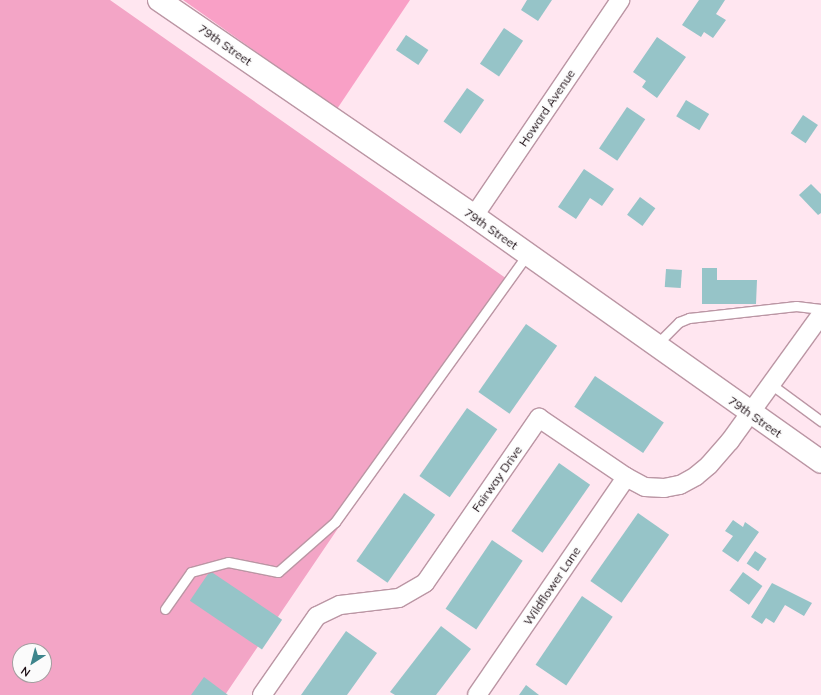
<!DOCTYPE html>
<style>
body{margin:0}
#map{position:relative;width:821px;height:695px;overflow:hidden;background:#ffe6f0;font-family:Mulish,sans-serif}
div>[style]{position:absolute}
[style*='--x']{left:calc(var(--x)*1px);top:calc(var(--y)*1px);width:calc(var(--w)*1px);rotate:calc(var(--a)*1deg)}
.green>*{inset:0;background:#f3a5c6}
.forest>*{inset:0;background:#f9a0c6}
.building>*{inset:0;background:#96c4c8;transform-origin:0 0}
.roads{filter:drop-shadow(1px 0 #bb96a4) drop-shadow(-1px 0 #bb96a4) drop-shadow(0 1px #bb96a4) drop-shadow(0 -1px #bb96a4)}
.service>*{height:9px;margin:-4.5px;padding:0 4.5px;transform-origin:4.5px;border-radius:4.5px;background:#fff}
.minor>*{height:18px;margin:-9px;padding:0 9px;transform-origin:9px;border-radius:9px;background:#fff}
.tertiary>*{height:22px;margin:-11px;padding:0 11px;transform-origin:11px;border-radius:11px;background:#fff}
span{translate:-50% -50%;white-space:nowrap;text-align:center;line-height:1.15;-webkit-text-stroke:3px #fbfbfb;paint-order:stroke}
.street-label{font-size:12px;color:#1e1016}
.north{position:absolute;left:12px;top:643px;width:40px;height:40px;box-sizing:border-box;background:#fbfbfb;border:1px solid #a39d9f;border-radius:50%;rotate:216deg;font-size:11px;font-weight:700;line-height:16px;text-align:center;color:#1e1016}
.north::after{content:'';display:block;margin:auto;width:14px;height:18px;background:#3e858c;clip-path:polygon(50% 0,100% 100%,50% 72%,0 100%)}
</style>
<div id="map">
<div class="green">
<div style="clip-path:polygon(evenodd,0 0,110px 0,507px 279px,225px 695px,0 695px,0 0,20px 651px,44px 651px,44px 675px,20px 675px,20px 651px)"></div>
</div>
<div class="forest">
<div style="clip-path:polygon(183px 0,410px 0,337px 109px)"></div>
</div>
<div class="building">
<div style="clip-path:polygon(527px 0,552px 0,538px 21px,521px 10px)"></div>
<div style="clip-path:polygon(699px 0,725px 0,716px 14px,726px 20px,713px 38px,704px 32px,701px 37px,682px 25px)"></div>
<div style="left:504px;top:28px;width:23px;height:43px;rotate:34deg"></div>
<div style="left:406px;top:35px;width:27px;height:18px;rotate:34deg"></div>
<div style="clip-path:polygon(657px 37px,686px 57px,657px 98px,642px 87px,646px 81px,633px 72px)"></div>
<div style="left:467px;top:88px;width:21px;height:41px;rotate:35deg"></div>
<div style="left:686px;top:100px;width:27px;height:19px;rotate:31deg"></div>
<div style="left:627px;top:107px;width:22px;height:50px;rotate:34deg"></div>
<div style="left:803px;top:115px;width:18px;height:22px;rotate:34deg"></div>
<div style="clip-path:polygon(584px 169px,614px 189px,602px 206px,590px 198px,576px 219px,558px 207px)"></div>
<div style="clip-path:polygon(811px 184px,821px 194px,821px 213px,818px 215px,799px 195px)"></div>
<div style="left:640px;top:197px;width:19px;height:22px;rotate:36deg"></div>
<div style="clip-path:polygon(702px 268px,717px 268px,717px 280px,757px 280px,756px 304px,702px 304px)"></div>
<div style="left:666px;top:269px;width:16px;height:18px;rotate:4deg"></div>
<div style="left:526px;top:324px;width:38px;height:83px;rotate:35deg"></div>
<div style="left:595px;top:376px;width:83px;height:37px;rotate:34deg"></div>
<div style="left:467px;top:408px;width:37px;height:83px;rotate:35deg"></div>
<div style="left:559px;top:463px;width:38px;height:83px;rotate:35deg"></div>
<div style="left:404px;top:493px;width:38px;height:83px;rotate:35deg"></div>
<div style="left:638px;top:513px;width:38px;height:83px;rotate:35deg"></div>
<div style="clip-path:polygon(733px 520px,743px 527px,745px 522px,759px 532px,738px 562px,722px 551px,733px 536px,725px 531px)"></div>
<div style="left:492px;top:540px;width:37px;height:83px;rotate:34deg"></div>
<div style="left:755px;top:551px;width:14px;height:15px;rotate:34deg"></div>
<div style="left:210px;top:571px;width:87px;height:36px;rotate:34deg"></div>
<div style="left:743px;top:572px;width:24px;height:23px;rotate:36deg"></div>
<div style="clip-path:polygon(772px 583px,812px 603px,804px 616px,785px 605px,774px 623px,766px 618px,762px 624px,751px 617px)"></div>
<div style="left:582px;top:596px;width:37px;height:83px;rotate:34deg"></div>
<div style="clip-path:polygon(441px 626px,471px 649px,436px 695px,395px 695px,390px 692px)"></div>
<div style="clip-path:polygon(346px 631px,377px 653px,347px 695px,301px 695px)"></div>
<div style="clip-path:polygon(204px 677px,228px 695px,191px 695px)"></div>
<div style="clip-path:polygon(526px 685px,539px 695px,519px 695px)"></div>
</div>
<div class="roads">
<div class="service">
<div style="--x:656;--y:345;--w:33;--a:-45"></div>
<div style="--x:679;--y:322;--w:11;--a:-22"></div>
<div style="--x:689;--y:318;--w:108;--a:-6.4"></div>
<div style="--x:796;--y:306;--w:25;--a:7"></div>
<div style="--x:772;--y:385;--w:61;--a:36.3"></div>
<div style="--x:165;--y:609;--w:45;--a:-54.9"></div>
<div style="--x:191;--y:572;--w:38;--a:-15"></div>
<div style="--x:228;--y:562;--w:51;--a:11.3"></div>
<div style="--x:278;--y:572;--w:76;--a:-41.3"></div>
<div style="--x:335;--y:522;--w:329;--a:-54.3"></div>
</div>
<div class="minor">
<div style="--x:474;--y:216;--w:261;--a:-55.9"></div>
<div style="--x:262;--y:695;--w:96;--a:-55.2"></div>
<div style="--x:317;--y:616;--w:25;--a:-26"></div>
<div style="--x:340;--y:605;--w:59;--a:-6.8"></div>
<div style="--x:399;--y:598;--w:30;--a:-30"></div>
<div style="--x:425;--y:583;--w:201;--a:-55.4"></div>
<div style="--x:539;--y:418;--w:105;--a:34.1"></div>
<div style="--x:626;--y:477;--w:21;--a:28"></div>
<div style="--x:645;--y:487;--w:19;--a:3"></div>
<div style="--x:664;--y:488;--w:16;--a:-11"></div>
<div style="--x:680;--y:485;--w:18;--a:-29"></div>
<div style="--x:696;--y:476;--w:17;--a:-40"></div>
<div style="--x:709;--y:465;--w:32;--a:-49"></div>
<div style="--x:730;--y:441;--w:155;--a:-54.2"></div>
<div style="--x:477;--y:695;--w:264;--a:-55.6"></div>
</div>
<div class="tertiary">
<div style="--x:159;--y:0;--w:382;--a:34.4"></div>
<div style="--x:474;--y:216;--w:425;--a:35.3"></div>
</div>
</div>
<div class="street-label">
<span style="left:225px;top:45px;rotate:35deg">79th Street</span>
<span style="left:547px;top:108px;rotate:-56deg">Howard Avenue</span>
<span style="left:491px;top:229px;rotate:35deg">79th Street</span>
<span style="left:755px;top:417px;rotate:35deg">79th Street</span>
<span style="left:497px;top:479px;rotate:-55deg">Fairway Drive</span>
<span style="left:552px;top:586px;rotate:-56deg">Wildflower Lane</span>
</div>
<div class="north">N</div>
</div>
